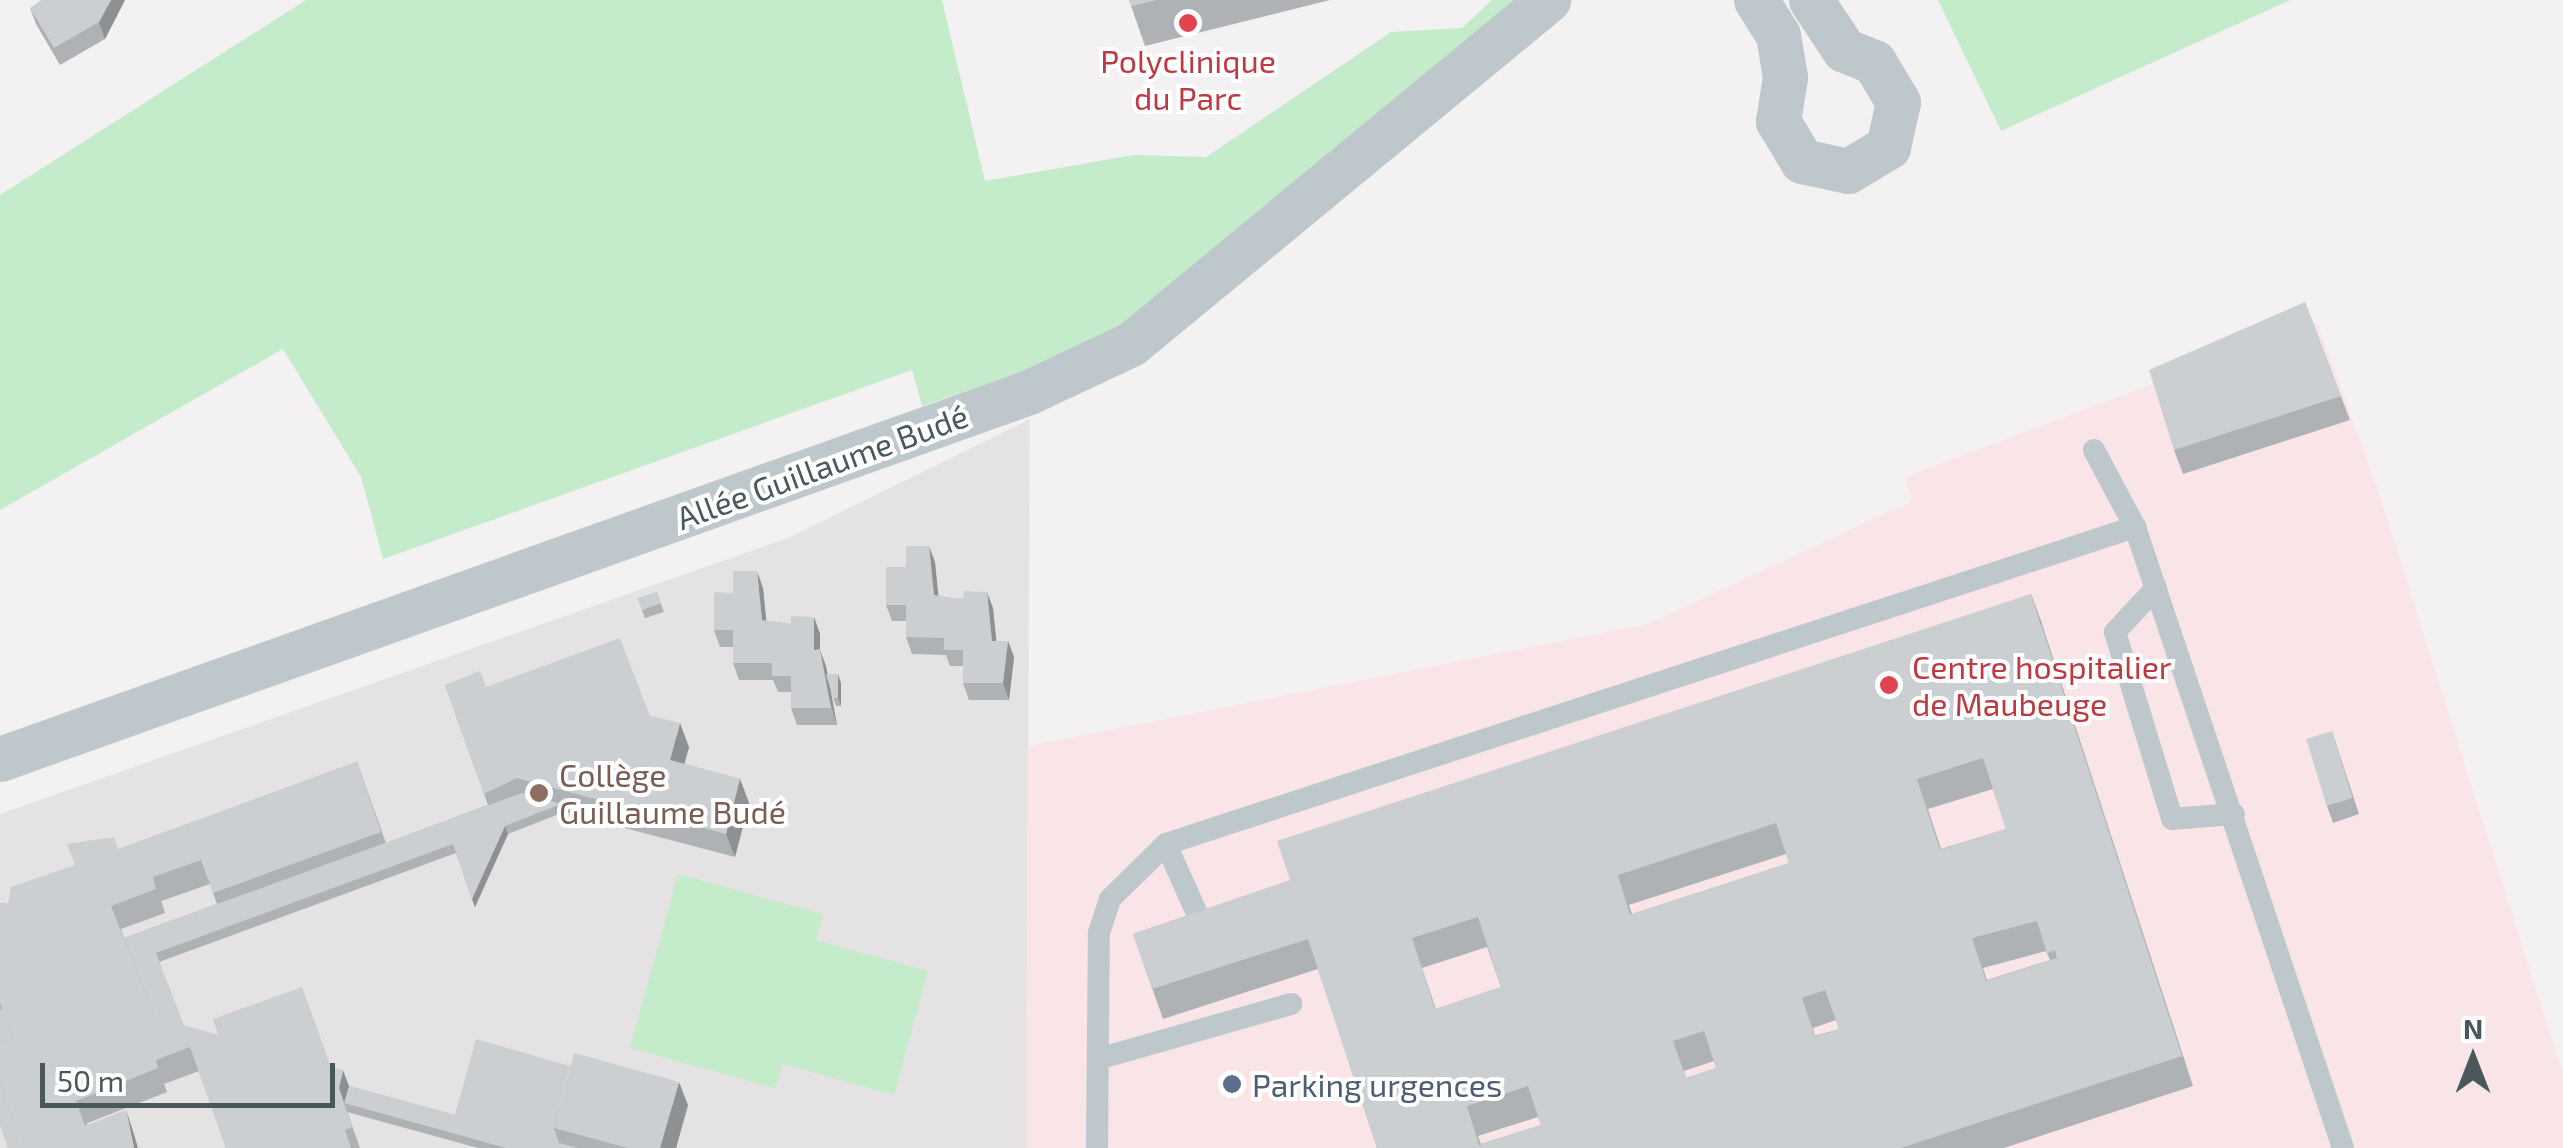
<!DOCTYPE html>
<meta charset="utf-8">
<style>
body{margin:0}
#map{position:relative;width:2563px;height:1148px;overflow:hidden;background:#f3f1f1;font-family:"Exo 2",sans-serif}
div>[style]{position:absolute}
[style*='--x']{left:calc(var(--x)*1px);top:calc(var(--y)*1px);width:calc(var(--w)*1px);rotate:calc(var(--a)*1deg)}
.education>*{inset:0;background:#e4e2e3}
.medical>*{inset:0;background:#f9e5e7}
.green>*{inset:0;background:#c4ebca}
.service>*{height:22px;margin:-11px;padding:0 11px;transform-origin:11px;border-radius:11px;background:#bec8cc}
.minor>*{height:45px;margin:-22.5px;padding:0 22.5px;transform-origin:22.5px;border-radius:22.5px;background:#bec8cc}
.wall>*{inset:0;background:#afb2b5;transform-origin:0 0}
.shaded-wall>*{inset:0;background:#8e9193;transform-origin:0 0}
.building>*{inset:0;background:#cbcfd2;transform-origin:0 0}
.dots>*{width:28px;height:28px;translate:-50% -50%;box-sizing:border-box;border:5px solid #fff;border-radius:50%}
span{translate:-50% -50%;white-space:nowrap;text-align:center;line-height:1.15;-webkit-text-stroke:8px #fff;paint-order:stroke}
.health-label{font-size:32px;color:#be3a42}
.left{translate:0 -50%;text-align:left}
.street-label{font-size:32px;color:#4a585c}
.education-label{font-size:32px;color:#785e54}
.service-label{font-size:32px;color:#4e5e75}
.north{position:absolute;left:2423px;top:1008px;width:100px;height:100px;-webkit-text-stroke:8px #fff;paint-order:stroke;rotate:0deg;font-size:28px;font-weight:700;line-height:40px;text-align:center;color:#4a585c}
.north::after{content:'';display:block;margin:auto;width:35px;height:45px;background:#4a585c;clip-path:polygon(50% 0,100% 100%,50% 72%,0 100%)}
.scale{position:absolute;left:40px;top:1063px;width:295px;height:45px;box-sizing:border-box;border:5px solid #4a585c;border-top:0;padding-left:12px;font-size:30px;line-height:35px;white-space:nowrap;color:#4a585c;-webkit-text-stroke:8px #fff;paint-order:stroke}
</style>
<div id="map">
<div class="education">
<div style="clip-path:polygon(1030px 419px,1026px 1148px,0 1148px,0 814px,788px 538px)"></div>
</div>
<div class="medical">
<div style="clip-path:polygon(2317px 322px,2377px 487px,2563px 1075px,2563px 1148px,1026px 1148px,1028px 746px,1648px 624px,1912px 501px,1905px 477px)"></div>
</div>
<div class="green">
<div style="clip-path:polygon(306px 0,942px 0,985px 181px,1134px 155px,1206px 157px,1391px 32px,1462px 28px,1492px 0,1526px 0,1169px 300px,1053px 361px,922px 406px,912px 370px,383px 559px,361px 477px,283px 349px,0 510px,0 195px)"></div>
<div style="clip-path:polygon(1938px 0,2290px 0,2001px 131px)"></div>
<div style="clip-path:polygon(678px 874px,823px 914px,816px 940px,928px 971px,894px 1095px,783px 1064px,775px 1088px,630px 1048px)"></div>
</div>
<div class="service">
<div style="--x:2094;--y:450;--w:87;--a:62"></div>
<div style="--x:2135;--y:527;--w:655;--a:71.48"></div>
<div style="--x:2156;--y:588;--w:60;--a:133"></div>
<div style="--x:2115;--y:632;--w:195;--a:73"></div>
<div style="--x:2172;--y:819;--w:62;--a:-4.6"></div>
<div style="--x:1166;--y:844;--w:81;--a:66"></div>
<div style="--x:1098;--y:1059;--w:201;--a:-15.9"></div>
<div style="--x:1097;--y:1148;--w:215;--a:-89.5"></div>
<div style="--x:1099;--y:933;--w:36;--a:-72"></div>
<div style="--x:1110;--y:899;--w:78;--a:-44.5"></div>
<div style="--x:1166;--y:844;--w:1020;--a:-18.12"></div>
</div>
<div class="minor">
<div style="--x:1756;--y:0;--w:41;--a:57.8"></div>
<div style="--x:1778;--y:35;--w:43;--a:80.5"></div>
<div style="--x:1785;--y:77;--w:45;--a:99"></div>
<div style="--x:1778;--y:121;--w:47;--a:59"></div>
<div style="--x:1802;--y:161;--w:47;--a:12.3"></div>
<div style="--x:1848;--y:171;--w:47;--a:-31"></div>
<div style="--x:1888;--y:147;--w:46;--a:-77.5"></div>
<div style="--x:1898;--y:102;--w:47;--a:-121"></div>
<div style="--x:1874;--y:62;--w:32;--a:-158"></div>
<div style="--x:1844;--y:50;--w:60;--a:-123.4"></div>
<div style="--x:0;--y:759;--w:1092;--a:-19.63"></div>
<div style="--x:1029;--y:392;--w:113;--a:-25.2"></div>
<div style="--x:1131;--y:344;--w:541;--a:-39.52"></div>
</div>
<div class="wall">
<div style="clip-path:polygon(125px 0,105px 39px,60px 65px,36px 24px,30px 8px)"></div>
<div style="clip-path:polygon(1129px 0,1330px 0,1145px 46px)"></div>
<div style="clip-path:polygon(2305px 302px,2350px 420px,2183px 474px,2174px 450px)"></div>
<div style="clip-path:polygon(935px 562px,938px 596px,993px 608px,996px 641px,1008px 641px,1014px 657px,1009px 700px,969px 700px,963px 683px,963px 666px,950px 666px,946px 655px,912px 654px,906px 637px,906px 621px,892px 621px,886px 605px,906px 567px)"></div>
<div style="clip-path:polygon(763px 588px,766px 621px,791px 624px,814px 617px,820px 634px,820px 650px,828px 674px,841px 683px,841px 706px,836px 706px,830px 689px,837px 725px,797px 725px,791px 708px,791px 692px,778px 692px,773px 680px,739px 680px,733px 663px,733px 647px,720px 647px,714px 630px,733px 593px)"></div>
<div style="left:657px;top:592px;width:21px;height:20px;rotate:71deg"></div>
<div style="clip-path:polygon(evenodd,2042px 624px,2193px 1086px,2004px 1148px,1377px 1148px,1318px 969px,1163px 1019px,1133px 934px,2042px 624px,1993px 789px,2006px 829px,1941px 849px,1928px 809px,1993px 789px,2042px 624px,1786px 854px,1789px 863px,1632px 914px,1629px 905px,1786px 854px,2042px 624px,1487px 947px,1501px 987px,1436px 1009px,1422px 968px,1487px 947px,2042px 624px,2046px 951px,2050px 960px,1987px 980px,1983px 968px,2046px 951px,2042px 624px,1836px 1020px,1839px 1029px,1815px 1036px,1813px 1028px,1836px 1020px,2042px 624px,1714px 1061px,1716px 1068px,1686px 1078px,1684px 1071px,1714px 1061px,2042px 624px,1538px 1117px,1541px 1125px,1481px 1144px,1478px 1136px,1538px 1117px)"></div>
<div style="clip-path:polygon(evenodd,445px 685px,486px 687px,650px 716px,689px 747px,684px 764px,740px 779px,749px 803px,735px 857px,564px 812px,508px 834px,475px 907px,456px 853px,159px 962px,184px 1026px,331px 1067px,349px 1086px,455px 1115px,688px 1105px,676px 1148px,478px 1148px,347px 1112px,360px 1148px,226px 1148px,199px 1071px,164px 1084px,167px 1092px,85px 1124px,134px 1134px,0 1126px,0 903px,8px 904px,75px 865px,357px 762px,386px 843px,488px 805px,445px 685px,210px 884px,217px 904px,124px 938px,121px 929px,165px 913px,161px 901px,210px 884px)"></div>
<div style="clip-path:polygon(2332px 731px,2359px 814px,2333px 823px,2327px 806px)"></div>
</div>
<div class="shaded-wall">
<div style="clip-path:polygon(111px 0,125px 0,105px 39px,99px 22px)"></div>
<div style="clip-path:polygon(929px 546px,935px 562px,940px 612px,934px 595px)"></div>
<div style="clip-path:polygon(757px 571px,763px 588px,768px 637px,762px 620px)"></div>
<div style="clip-path:polygon(987px 592px,993px 608px,998px 657px,992px 641px)"></div>
<div style="left:2031px;top:594px;width:32px;height:486px;rotate:70deg"></div>
<div style="clip-path:polygon(814px 617px,820px 634px,820px 650px,826px 666px,837px 725px,814px 650px)"></div>
<div style="clip-path:polygon(1008px 641px,1014px 657px,1009px 700px,1003px 683px)"></div>
<div style="clip-path:polygon(838px 674px,841px 683px,841px 706px,838px 698px)"></div>
<div style="clip-path:polygon(680px 723px,689px 747px,679px 784px,670px 760px)"></div>
<div style="clip-path:polygon(740px 779px,749px 803px,735px 857px,726px 834px)"></div>
<div style="clip-path:polygon(505px 826px,508px 834px,475px 907px,472px 899px)"></div>
<div style="clip-path:polygon(343px 1070px,352px 1094px,344px 1103px,360px 1148px,339px 1088px)"></div>
<div style="clip-path:polygon(679px 1082px,688px 1105px,676px 1148px,660px 1148px)"></div>
<div style="clip-path:polygon(126px 1110px,134px 1134px,138px 1148px,134px 1148px)"></div>
</div>
<div class="building">
<div style="clip-path:polygon(41px 0,111px 0,99px 22px,54px 48px,30px 8px)"></div>
<div style="clip-path:polygon(1129px 0,1157px 0,1131px 6px)"></div>
<div style="clip-path:polygon(2305px 302px,2341px 396px,2174px 450px,2149px 370px)"></div>
<div style="clip-path:polygon(906px 546px,929px 546px,934px 595px,963px 599px,964px 591px,987px 592px,992px 641px,1008px 641px,1003px 683px,963px 683px,963px 650px,944px 650px,944px 638px,906px 637px,906px 605px,886px 605px,886px 567px,906px 567px)"></div>
<div style="clip-path:polygon(733px 571px,757px 571px,762px 620px,791px 624px,791px 616px,814px 617px,814px 650px,820px 649px,831px 708px,791px 708px,791px 676px,772px 676px,772px 663px,733px 663px,733px 630px,714px 630px,714px 592px,733px 593px)"></div>
<div style="left:657px;top:592px;width:12px;height:20px;rotate:70deg"></div>
<div style="clip-path:polygon(evenodd,2031px 594px,2182px 1056px,1901px 1148px,1377px 1148px,1308px 939px,1152px 989px,1133px 934px,1290px 880px,1277px 841px,2031px 594px,1983px 758px,2006px 829px,1940px 850px,1917px 779px,1983px 758px,2031px 594px,1776px 823px,1789px 863px,1630px 915px,1618px 875px,1776px 823px,2031px 594px,1478px 917px,1501px 987px,1435px 1009px,1412px 938px,1478px 917px,2031px 594px,2037px 921px,2047px 953px,2055px 950px,2057px 958px,1986px 981px,1972px 938px,2037px 921px,2031px 594px,1825px 990px,1839px 1029px,1815px 1037px,1802px 998px,1825px 990px,2031px 594px,1704px 1031px,1716px 1068px,1686px 1078px,1673px 1041px,1704px 1031px,2031px 594px,1528px 1086px,1541px 1125px,1479px 1145px,1467px 1106px,1528px 1086px)"></div>
<div style="clip-path:polygon(620px 638px,650px 716px,680px 723px,670px 760px,740px 779px,726px 834px,517px 778px,484px 794px,445px 685px,480px 671px,486px 687px)"></div>
<div style="clip-path:polygon(826px 674px,838px 674px,838px 698px,833px 698px)"></div>
<div style="left:2332px;top:731px;width:70px;height:27px;rotate:73deg"></div>
<div style="clip-path:polygon(357px 762px,381px 832px,213px 893px,201px 860px,153px 877px,156px 889px,111px 906px,155px 1017px,343px 1070px,339px 1088px,352px 1127px,345px 1130px,351px 1148px,226px 1148px,190px 1047px,156px 1060px,158px 1068px,76px 1101px,85px 1126px,126px 1110px,134px 1148px,23px 1148px,0 1085px,0 1044px,13px 1039px,0 1003px,0 903px,8px 904px,11px 887px,75px 865px,67px 844px,114px 837px,118px 849px)"></div>
<div style="clip-path:polygon(522px 793px,561px 804px,505px 826px,472px 899px,453px 844px,156px 953px,184px 1026px,155px 1017px,124px 938px)"></div>
<div style="clip-path:polygon(302px 987px,331px 1067px,218px 1035px,213px 1019px)"></div>
<div style="clip-path:polygon(0 1009px,3px 1010px,13px 1039px,0 1044px)"></div>
<div style="clip-path:polygon(476px 1039px,570px 1066px,554px 1128px,559px 1143px,578px 1148px,506px 1148px,344px 1103px,349px 1086px,455px 1115px)"></div>
<div style="clip-path:polygon(574px 1053px,679px 1082px,660px 1148px,628px 1148px,554px 1128px)"></div>
<div style="clip-path:polygon(0 1085px,23px 1148px,8px 1148px,0 1126px)"></div>
</div>
<div class="dots">
<div style="left:1188px;top:23px;background:#e0444e"></div>
<div style="left:1889px;top:685px;background:#e0444e"></div>
<div style="left:539px;top:793px;background:#8d6e63"></div>
<div style="left:1232px;top:1084px;background:#5c6f8a"></div>
</div>
<div class="health-label">
<span style="left:1188px;top:79px">Polyclinique<br>du Parc</span>
<span class="left" style="left:1912px;top:685px">Centre hospitalier<br>de Maubeuge</span>
</div>
<div class="street-label">
<span style="left:822px;top:466px;rotate:-20deg">Allée Guillaume Budé</span>
</div>
<div class="education-label">
<span class="left" style="left:559px;top:793px">Collège<br>Guillaume Budé</span>
</div>
<div class="service-label">
<span class="left" style="left:1252px;top:1084px">Parking urgences</span>
</div>
<div class="north">N</div>
<div class="scale">50 m</div>
</div>
